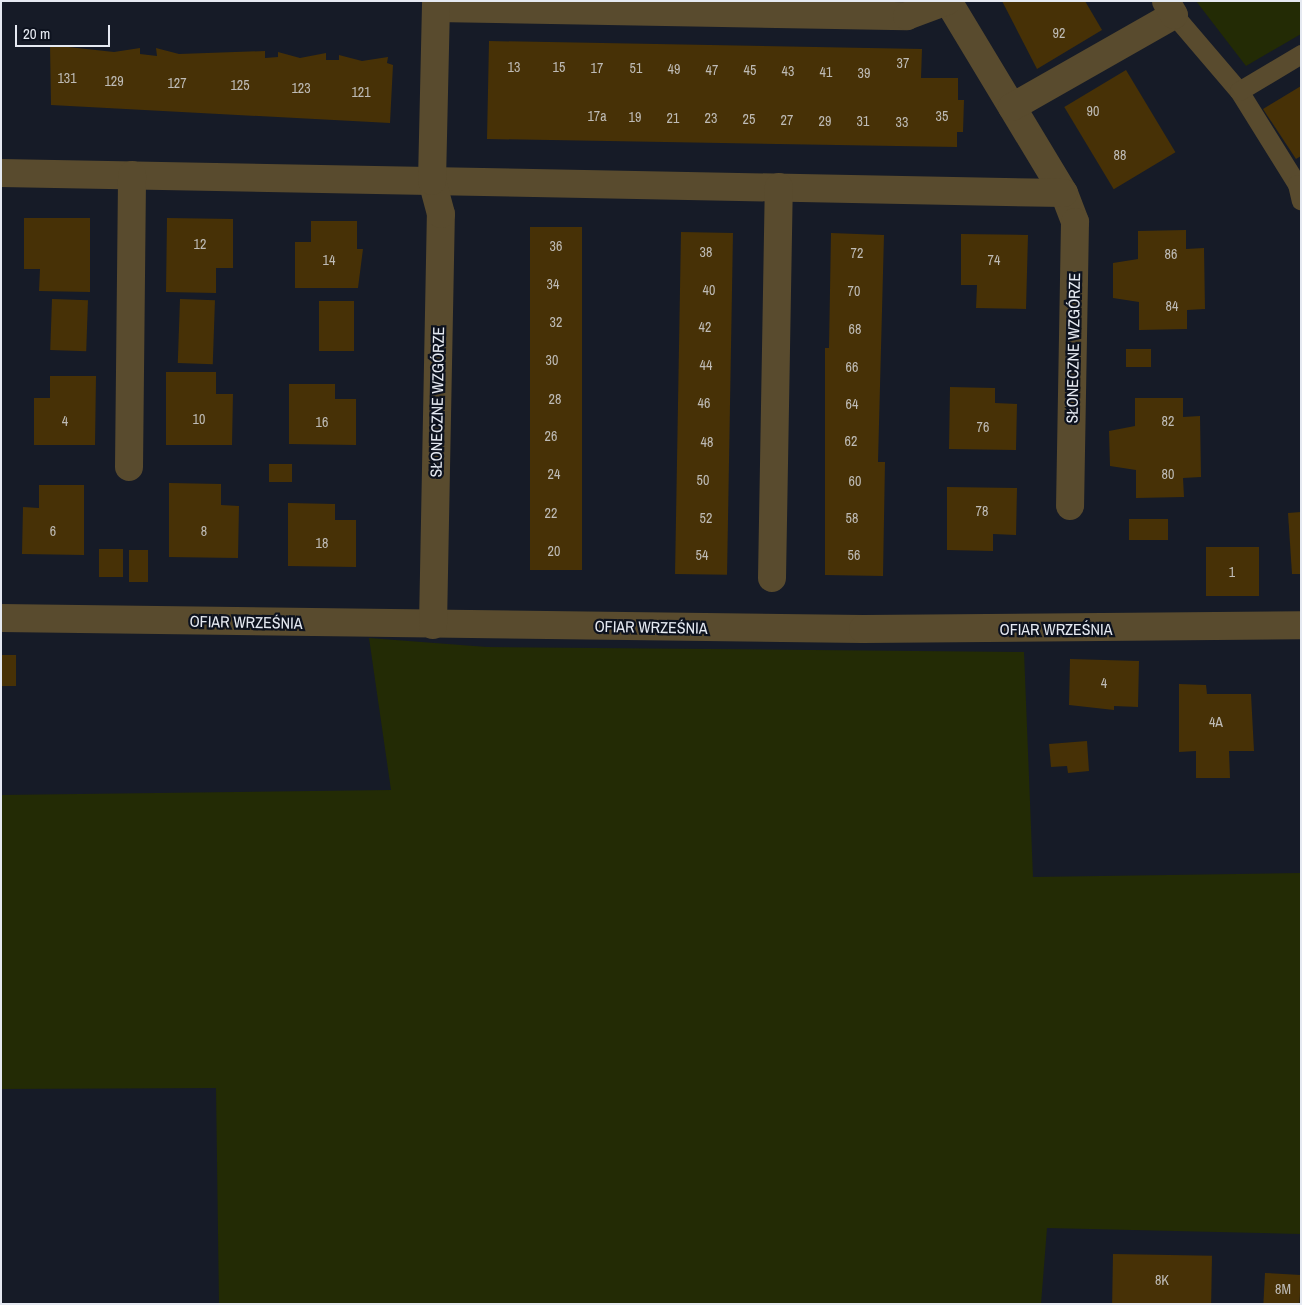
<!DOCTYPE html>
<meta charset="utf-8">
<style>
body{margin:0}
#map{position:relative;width:1302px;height:1305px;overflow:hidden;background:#161b27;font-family:"Archivo Narrow",sans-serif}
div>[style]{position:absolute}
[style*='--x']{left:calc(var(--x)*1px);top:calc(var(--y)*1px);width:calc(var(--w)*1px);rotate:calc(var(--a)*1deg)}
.green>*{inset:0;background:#232b05}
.building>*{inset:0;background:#473106;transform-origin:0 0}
.lane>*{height:19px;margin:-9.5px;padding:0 9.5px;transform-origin:9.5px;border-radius:9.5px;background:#594b2e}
.street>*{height:28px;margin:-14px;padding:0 14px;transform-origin:14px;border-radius:14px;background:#594b2e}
span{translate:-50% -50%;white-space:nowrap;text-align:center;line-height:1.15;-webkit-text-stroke:4.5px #0d121e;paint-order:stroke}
.number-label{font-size:14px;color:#bebbb6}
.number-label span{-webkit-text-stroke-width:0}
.street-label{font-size:16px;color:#e5e9f1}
.frame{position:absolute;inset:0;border:2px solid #e5e9f1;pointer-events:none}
.scale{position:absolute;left:15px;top:25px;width:95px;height:22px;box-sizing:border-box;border:2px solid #e5e9f1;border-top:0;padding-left:6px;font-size:15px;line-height:18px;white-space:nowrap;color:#e5e9f1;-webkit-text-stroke:4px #0d121e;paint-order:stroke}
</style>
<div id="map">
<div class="green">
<div style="clip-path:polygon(1196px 1px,1301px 1px,1301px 34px,1246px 66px)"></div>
<div style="clip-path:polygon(369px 638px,487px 647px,1024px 652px,1033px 877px,1301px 873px,1301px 1234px,1047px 1228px,1041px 1304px,219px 1304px,216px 1088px,1px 1089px,1px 795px,391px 790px)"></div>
</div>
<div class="building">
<div style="clip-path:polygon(1002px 1px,1085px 1px,1102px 30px,1037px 69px)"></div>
<div style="clip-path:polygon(489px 41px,922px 49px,921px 78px,958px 78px,958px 100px,964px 100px,963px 132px,957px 132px,957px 147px,487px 139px)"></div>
<div style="clip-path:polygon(50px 45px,114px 52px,140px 48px,140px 54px,157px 56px,156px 48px,179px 54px,265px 51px,265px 58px,278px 57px,278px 52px,300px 58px,326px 53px,326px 60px,339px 60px,339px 55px,362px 61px,388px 57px,387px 63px,393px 65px,390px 123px,51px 105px)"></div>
<div style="left:1126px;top:70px;width:96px;height:72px;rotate:59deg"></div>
<div style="clip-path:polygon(1301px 86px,1301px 156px,1296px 159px,1263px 109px)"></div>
<div style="clip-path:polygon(24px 218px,90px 218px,90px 292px,39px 291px,40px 269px,24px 269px)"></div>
<div style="clip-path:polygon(167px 218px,233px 219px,233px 268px,216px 268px,216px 293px,166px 292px)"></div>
<div style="clip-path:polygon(311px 221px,357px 221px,357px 249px,363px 249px,358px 288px,295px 288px,295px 242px,311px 242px)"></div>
<div style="left:530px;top:227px;width:52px;height:343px"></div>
<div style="clip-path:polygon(1186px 230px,1186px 249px,1204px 248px,1205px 309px,1187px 310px,1187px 329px,1139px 330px,1139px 302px,1113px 298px,1113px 263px,1138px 259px,1138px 231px)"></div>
<div style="left:681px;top:232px;width:52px;height:342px;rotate:1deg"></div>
<div style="clip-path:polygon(831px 233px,884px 235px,878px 462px,885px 462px,883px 576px,825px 575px,825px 348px,829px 348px)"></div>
<div style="clip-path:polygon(961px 234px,1028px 235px,1026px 309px,976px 308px,977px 285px,961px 285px)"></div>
<div style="left:52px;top:299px;width:36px;height:51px;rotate:2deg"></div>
<div style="left:180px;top:299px;width:35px;height:64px;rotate:2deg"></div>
<div style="left:319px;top:301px;width:35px;height:50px"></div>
<div style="left:1126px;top:349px;width:25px;height:18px"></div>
<div style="clip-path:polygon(166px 372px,216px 372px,216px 394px,233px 394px,232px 445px,166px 445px)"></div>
<div style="clip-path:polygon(50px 376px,96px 376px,95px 445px,34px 445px,34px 398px,50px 398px)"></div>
<div style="clip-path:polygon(289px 384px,335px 384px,335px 399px,356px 399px,356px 445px,289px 444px)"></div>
<div style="clip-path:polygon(950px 387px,995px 388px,995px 403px,1017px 404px,1016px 450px,949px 449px)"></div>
<div style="clip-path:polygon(1135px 398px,1183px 398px,1183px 417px,1200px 416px,1201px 477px,1183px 478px,1184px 497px,1136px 498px,1136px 470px,1110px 466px,1109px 431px,1135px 426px)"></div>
<div style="left:269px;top:464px;width:23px;height:18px"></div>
<div style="clip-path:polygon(169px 483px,221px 484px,221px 505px,239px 506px,238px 558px,169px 557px)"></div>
<div style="clip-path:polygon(39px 485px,84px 485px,84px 555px,22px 554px,23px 507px,39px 508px)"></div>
<div style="clip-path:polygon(947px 487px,1017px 488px,1016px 535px,993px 534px,993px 551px,947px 550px)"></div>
<div style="clip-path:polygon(288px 503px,335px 504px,335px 520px,356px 520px,356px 567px,288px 566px)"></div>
<div style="clip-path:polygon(1301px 512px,1301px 574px,1292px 574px,1288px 513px)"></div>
<div style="left:1129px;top:519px;width:39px;height:21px"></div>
<div style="left:1259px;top:547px;width:49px;height:53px;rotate:90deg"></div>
<div style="left:123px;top:549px;width:28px;height:24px;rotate:90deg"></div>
<div style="left:129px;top:550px;width:19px;height:32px"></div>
<div style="left:1px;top:655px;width:15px;height:31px"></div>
<div style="clip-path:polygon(1070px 659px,1139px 661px,1138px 707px,1114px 706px,1114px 710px,1069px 705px)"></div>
<div style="clip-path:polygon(1179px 684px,1206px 685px,1207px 694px,1251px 694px,1254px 751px,1229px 751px,1230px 778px,1196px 778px,1196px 751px,1179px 752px)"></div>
<div style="clip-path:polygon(1087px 741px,1089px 771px,1068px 773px,1067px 766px,1051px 767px,1049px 744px)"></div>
<div style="left:1113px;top:1254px;width:99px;height:50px;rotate:1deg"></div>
<div style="left:1265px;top:1273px;width:36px;height:31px;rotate:3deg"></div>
</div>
<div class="lane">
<div style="--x:1174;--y:15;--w:100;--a:49.5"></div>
<div style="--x:1239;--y:91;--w:110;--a:58.1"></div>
<div style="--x:1297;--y:184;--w:17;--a:77"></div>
<div style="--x:1239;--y:91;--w:72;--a:-30.8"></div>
</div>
<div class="street">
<div style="--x:948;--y:1;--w:224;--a:58.9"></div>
<div style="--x:1064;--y:193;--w:31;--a:69"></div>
<div style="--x:1075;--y:222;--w:284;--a:91"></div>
<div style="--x:436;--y:8;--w:471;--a:1"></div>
<div style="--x:907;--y:16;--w:43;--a:-20.6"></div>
<div style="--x:1012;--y:107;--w:186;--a:-29.6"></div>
<div style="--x:1174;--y:15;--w:16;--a:-120"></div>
<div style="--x:1;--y:173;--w:1063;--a:1.08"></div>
<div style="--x:129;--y:467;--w:292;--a:-89.4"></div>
<div style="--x:772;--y:578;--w:391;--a:-89"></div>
<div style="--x:1;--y:618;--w:862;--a:0.73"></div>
<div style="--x:863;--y:629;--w:438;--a:-0.5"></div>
<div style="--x:433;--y:625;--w:411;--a:-88.9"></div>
<div style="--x:441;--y:214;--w:34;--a:-105"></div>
<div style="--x:432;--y:181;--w:180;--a:-88.7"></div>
</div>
<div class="number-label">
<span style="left:1059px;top:33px">92</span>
<span style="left:903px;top:63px">37</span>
<span style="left:514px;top:67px">13</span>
<span style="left:559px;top:67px">15</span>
<span style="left:597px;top:68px">17</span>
<span style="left:636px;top:68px">51</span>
<span style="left:674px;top:69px">49</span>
<span style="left:712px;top:70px">47</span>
<span style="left:750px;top:70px">45</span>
<span style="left:788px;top:71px">43</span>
<span style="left:826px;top:72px">41</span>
<span style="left:864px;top:73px">39</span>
<span style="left:67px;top:78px">131</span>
<span style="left:114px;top:81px">129</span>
<span style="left:177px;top:83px">127</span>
<span style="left:240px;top:85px">125</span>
<span style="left:301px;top:88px">123</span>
<span style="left:361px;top:92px">121</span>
<span style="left:1093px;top:111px">90</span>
<span style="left:597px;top:116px">17a</span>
<span style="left:942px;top:116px">35</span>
<span style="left:635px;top:117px">19</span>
<span style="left:673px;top:118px">21</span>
<span style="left:711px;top:118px">23</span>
<span style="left:749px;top:119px">25</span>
<span style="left:787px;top:120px">27</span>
<span style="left:825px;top:121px">29</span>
<span style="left:863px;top:121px">31</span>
<span style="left:902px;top:122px">33</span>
<span style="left:1120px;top:155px">88</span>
<span style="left:200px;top:244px">12</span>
<span style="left:556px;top:246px">36</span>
<span style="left:706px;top:252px">38</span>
<span style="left:857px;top:253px">72</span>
<span style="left:1171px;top:254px">86</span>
<span style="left:329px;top:260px">14</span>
<span style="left:994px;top:260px">74</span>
<span style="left:553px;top:284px">34</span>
<span style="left:709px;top:290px">40</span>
<span style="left:854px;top:291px">70</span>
<span style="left:1172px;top:306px">84</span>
<span style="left:556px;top:322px">32</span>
<span style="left:705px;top:327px">42</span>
<span style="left:855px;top:329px">68</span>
<span style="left:552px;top:360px">30</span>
<span style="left:706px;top:365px">44</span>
<span style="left:852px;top:367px">66</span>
<span style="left:555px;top:399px">28</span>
<span style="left:704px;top:403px">46</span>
<span style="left:852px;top:404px">64</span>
<span style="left:199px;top:419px">10</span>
<span style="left:65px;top:421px">4</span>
<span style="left:1168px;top:421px">82</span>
<span style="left:322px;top:422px">16</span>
<span style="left:983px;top:427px">76</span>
<span style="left:551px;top:436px">26</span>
<span style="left:851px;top:441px">62</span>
<span style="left:707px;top:442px">48</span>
<span style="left:554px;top:474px">24</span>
<span style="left:1168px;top:474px">80</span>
<span style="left:703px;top:480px">50</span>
<span style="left:855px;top:481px">60</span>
<span style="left:982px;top:511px">78</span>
<span style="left:551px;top:513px">22</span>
<span style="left:706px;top:518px">52</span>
<span style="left:852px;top:518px">58</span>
<span style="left:53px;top:531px">6</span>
<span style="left:204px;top:531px">8</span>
<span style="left:322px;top:543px">18</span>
<span style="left:554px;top:551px">20</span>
<span style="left:702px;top:555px">54</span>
<span style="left:854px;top:555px">56</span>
<span style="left:1232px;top:572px">1</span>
<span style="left:1104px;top:683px">4</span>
<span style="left:1216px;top:722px">4A</span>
<span style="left:1162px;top:1280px">8K</span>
<span style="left:1283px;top:1289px">8M</span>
</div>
<div class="street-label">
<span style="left:1073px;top:348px;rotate:-89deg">SŁONECZNE WZGÓRZE</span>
<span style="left:437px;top:402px;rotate:-89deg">SŁONECZNE WZGÓRZE</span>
<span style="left:246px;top:622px;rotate:1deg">OFIAR WRZEŚNIA</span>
<span style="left:651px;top:627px;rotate:1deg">OFIAR WRZEŚNIA</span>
<span style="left:1056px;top:629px">OFIAR WRZEŚNIA</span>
</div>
<div class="frame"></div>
<div class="scale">20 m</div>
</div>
